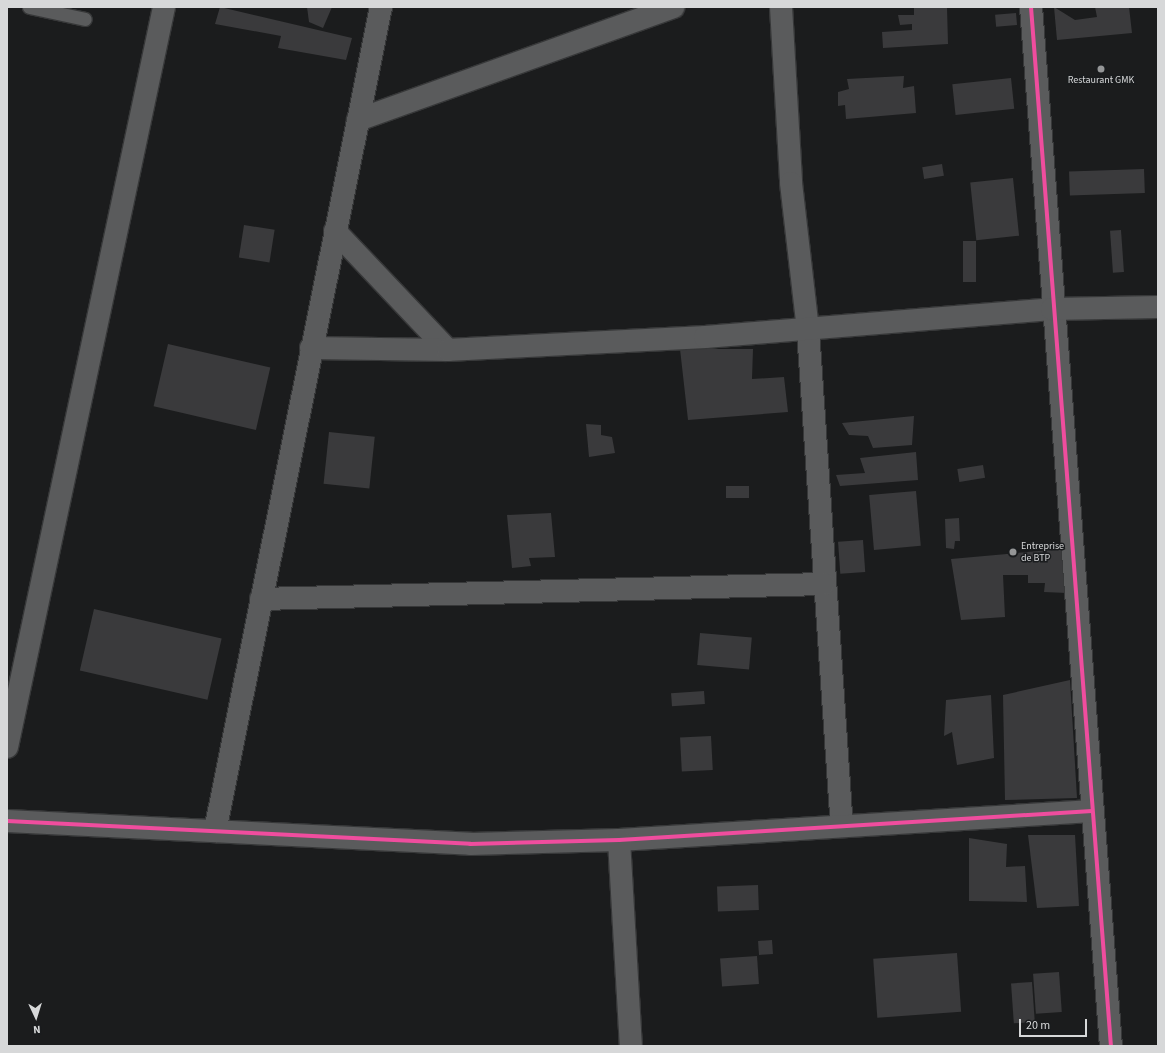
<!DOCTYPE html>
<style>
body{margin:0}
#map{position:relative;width:1165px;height:1053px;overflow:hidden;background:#1b1c1d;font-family:"Source Sans 3",sans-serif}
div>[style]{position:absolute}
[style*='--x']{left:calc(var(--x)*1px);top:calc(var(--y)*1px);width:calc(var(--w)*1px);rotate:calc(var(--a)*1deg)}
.building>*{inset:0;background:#3a3a3c;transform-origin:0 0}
.roads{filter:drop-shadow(1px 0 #373839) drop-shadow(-1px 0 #373839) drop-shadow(0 1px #373839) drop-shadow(0 -1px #373839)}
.lane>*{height:13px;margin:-6.5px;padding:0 6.5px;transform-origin:6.5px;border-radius:6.5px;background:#5a5b5c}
.street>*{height:22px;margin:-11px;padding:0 11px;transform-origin:11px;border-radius:11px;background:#5a5b5c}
.cycleway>*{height:4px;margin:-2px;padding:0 2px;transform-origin:2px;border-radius:2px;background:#ef4d9e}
.dots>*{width:11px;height:11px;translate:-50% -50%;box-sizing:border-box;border:2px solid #1a1c1e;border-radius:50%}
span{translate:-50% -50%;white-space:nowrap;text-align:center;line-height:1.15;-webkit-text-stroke:3px #1a1c1e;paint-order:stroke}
.poi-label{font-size:10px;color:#d7d8d9}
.left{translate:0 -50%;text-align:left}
.frame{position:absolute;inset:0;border:8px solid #d7d8d9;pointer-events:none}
.north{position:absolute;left:16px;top:997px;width:40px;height:40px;-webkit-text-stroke:3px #1a1c1e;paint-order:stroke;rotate:176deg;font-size:11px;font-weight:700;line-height:16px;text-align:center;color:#d7d8d9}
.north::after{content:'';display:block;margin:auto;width:14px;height:18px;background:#d7d8d9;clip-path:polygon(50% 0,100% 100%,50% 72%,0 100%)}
.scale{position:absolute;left:1019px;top:1019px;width:68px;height:18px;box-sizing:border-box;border:2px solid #d7d8d9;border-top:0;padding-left:5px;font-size:12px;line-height:14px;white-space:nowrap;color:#d7d8d9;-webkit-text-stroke:3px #1a1c1e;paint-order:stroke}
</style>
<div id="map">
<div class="building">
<div style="clip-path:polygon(220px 7px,352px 38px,346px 60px,278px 48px,281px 36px,215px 24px)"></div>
<div style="clip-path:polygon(307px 7px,332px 7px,323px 28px,309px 22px)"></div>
<div style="clip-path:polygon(914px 7px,947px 7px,948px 44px,883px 48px,882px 32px,912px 30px,912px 24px,900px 25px,898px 15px,914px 15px)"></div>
<div style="clip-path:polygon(1054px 7px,1075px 20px,1097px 17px,1095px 7px,1129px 7px,1132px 33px,1057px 40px)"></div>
<div style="left:1016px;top:13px;width:12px;height:21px;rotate:85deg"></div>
<div style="clip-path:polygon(904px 76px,903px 88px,914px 86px,916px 113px,846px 119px,845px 105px,838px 106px,838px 92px,849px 89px,847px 79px)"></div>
<div style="left:1011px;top:78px;width:31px;height:59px;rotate:84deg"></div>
<div style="left:942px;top:164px;width:12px;height:20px;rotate:81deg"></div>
<div style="left:1144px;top:169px;width:24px;height:75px;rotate:88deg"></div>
<div style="left:1013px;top:178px;width:58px;height:43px;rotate:84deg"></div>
<div style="left:244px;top:225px;width:31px;height:33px;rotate:9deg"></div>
<div style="left:1121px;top:230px;width:42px;height:11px;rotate:86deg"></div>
<div style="left:963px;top:241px;width:13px;height:41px"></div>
<div style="left:168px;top:344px;width:105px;height:64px;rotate:13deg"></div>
<div style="clip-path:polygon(680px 349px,753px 349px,752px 379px,784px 377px,788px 412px,688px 420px)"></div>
<div style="clip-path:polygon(914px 416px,912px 445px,873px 448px,868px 436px,849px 435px,842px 423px)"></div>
<div style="clip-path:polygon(586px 424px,601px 425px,601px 435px,612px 437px,615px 453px,589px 457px)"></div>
<div style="left:329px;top:432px;width:46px;height:52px;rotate:6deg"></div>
<div style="clip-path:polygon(916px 452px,918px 480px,840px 486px,836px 475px,865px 473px,860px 458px)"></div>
<div style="left:983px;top:465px;width:13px;height:26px;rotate:81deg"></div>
<div style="left:749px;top:486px;width:12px;height:23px;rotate:90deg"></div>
<div style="left:916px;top:491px;width:55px;height:47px;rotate:85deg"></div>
<div style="clip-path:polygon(551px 513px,555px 557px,529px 558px,531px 566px,512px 568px,507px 515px)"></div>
<div style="clip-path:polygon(959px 518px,960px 541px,955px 541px,954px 549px,946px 548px,945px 519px)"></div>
<div style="left:863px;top:540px;width:32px;height:25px;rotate:86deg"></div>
<div style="clip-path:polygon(1061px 549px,1067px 593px,1044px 592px,1045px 583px,1028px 583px,1028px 575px,1003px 575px,1005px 617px,961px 620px,951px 559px)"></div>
<div style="left:94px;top:609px;width:131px;height:63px;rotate:13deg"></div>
<div style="left:700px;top:633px;width:52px;height:32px;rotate:5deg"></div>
<div style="clip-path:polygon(1070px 680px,1077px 798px,1005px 800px,1003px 695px)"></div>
<div style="left:704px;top:691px;width:13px;height:33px;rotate:86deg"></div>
<div style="clip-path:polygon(991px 695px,994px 758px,957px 765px,952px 732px,944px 736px,946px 700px)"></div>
<div style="left:711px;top:736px;width:34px;height:31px;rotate:87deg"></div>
<div style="clip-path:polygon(1028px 835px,1075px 835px,1079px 906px,1037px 908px)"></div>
<div style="clip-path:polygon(969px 838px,1007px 844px,1006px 867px,1025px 866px,1027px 902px,969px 901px)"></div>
<div style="left:758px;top:885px;width:25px;height:41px;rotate:88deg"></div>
<div style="left:772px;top:940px;width:14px;height:14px;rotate:86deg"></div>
<div style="left:957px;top:953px;width:59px;height:84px;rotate:86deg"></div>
<div style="left:757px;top:956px;width:28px;height:37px;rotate:86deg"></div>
<div style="left:1059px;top:972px;width:40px;height:26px;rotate:86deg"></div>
<div style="left:1032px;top:982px;width:40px;height:21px;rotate:86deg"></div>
</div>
<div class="roads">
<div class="lane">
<div style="--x:29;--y:7;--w:57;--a:12.1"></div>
</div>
<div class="street">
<div style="--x:781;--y:7;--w:176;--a:86.7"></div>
<div style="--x:791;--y:183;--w:148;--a:83.4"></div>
<div style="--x:808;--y:330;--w:497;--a:86.1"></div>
<div style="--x:1031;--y:7;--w:1042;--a:85.6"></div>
<div style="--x:358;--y:120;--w:335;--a:-19.7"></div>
<div style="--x:335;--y:231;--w:164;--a:46.5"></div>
<div style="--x:311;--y:348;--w:137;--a:0.8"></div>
<div style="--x:448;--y:350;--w:257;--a:-2.9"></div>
<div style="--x:705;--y:337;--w:348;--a:-4.6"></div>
<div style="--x:1052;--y:309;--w:106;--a:-1.1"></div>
<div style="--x:261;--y:599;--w:563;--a:-1.53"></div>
<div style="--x:7;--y:747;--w:756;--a:-78.02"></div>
<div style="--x:7;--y:821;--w:464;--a:2.8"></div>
<div style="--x:470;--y:844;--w:149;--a:-1.5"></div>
<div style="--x:619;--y:840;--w:474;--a:-3.5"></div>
<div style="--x:215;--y:831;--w:841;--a:-78.61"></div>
<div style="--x:619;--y:840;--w:206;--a:86.7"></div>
</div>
</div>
<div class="cycleway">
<div style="--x:1031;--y:7;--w:1042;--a:85.6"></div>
<div style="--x:7;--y:821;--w:464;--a:2.8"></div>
<div style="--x:470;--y:844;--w:149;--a:-1.5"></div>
<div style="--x:619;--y:840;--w:474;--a:-3.5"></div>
</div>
<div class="dots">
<div style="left:1101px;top:69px;background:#959697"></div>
<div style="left:1013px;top:552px;background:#959697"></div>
</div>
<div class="poi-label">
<span style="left:1101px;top:81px">Restaurant GMK</span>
<span class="left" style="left:1021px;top:552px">Entreprise<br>de BTP</span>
</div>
<div class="frame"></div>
<div class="north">N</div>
<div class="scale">20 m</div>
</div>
